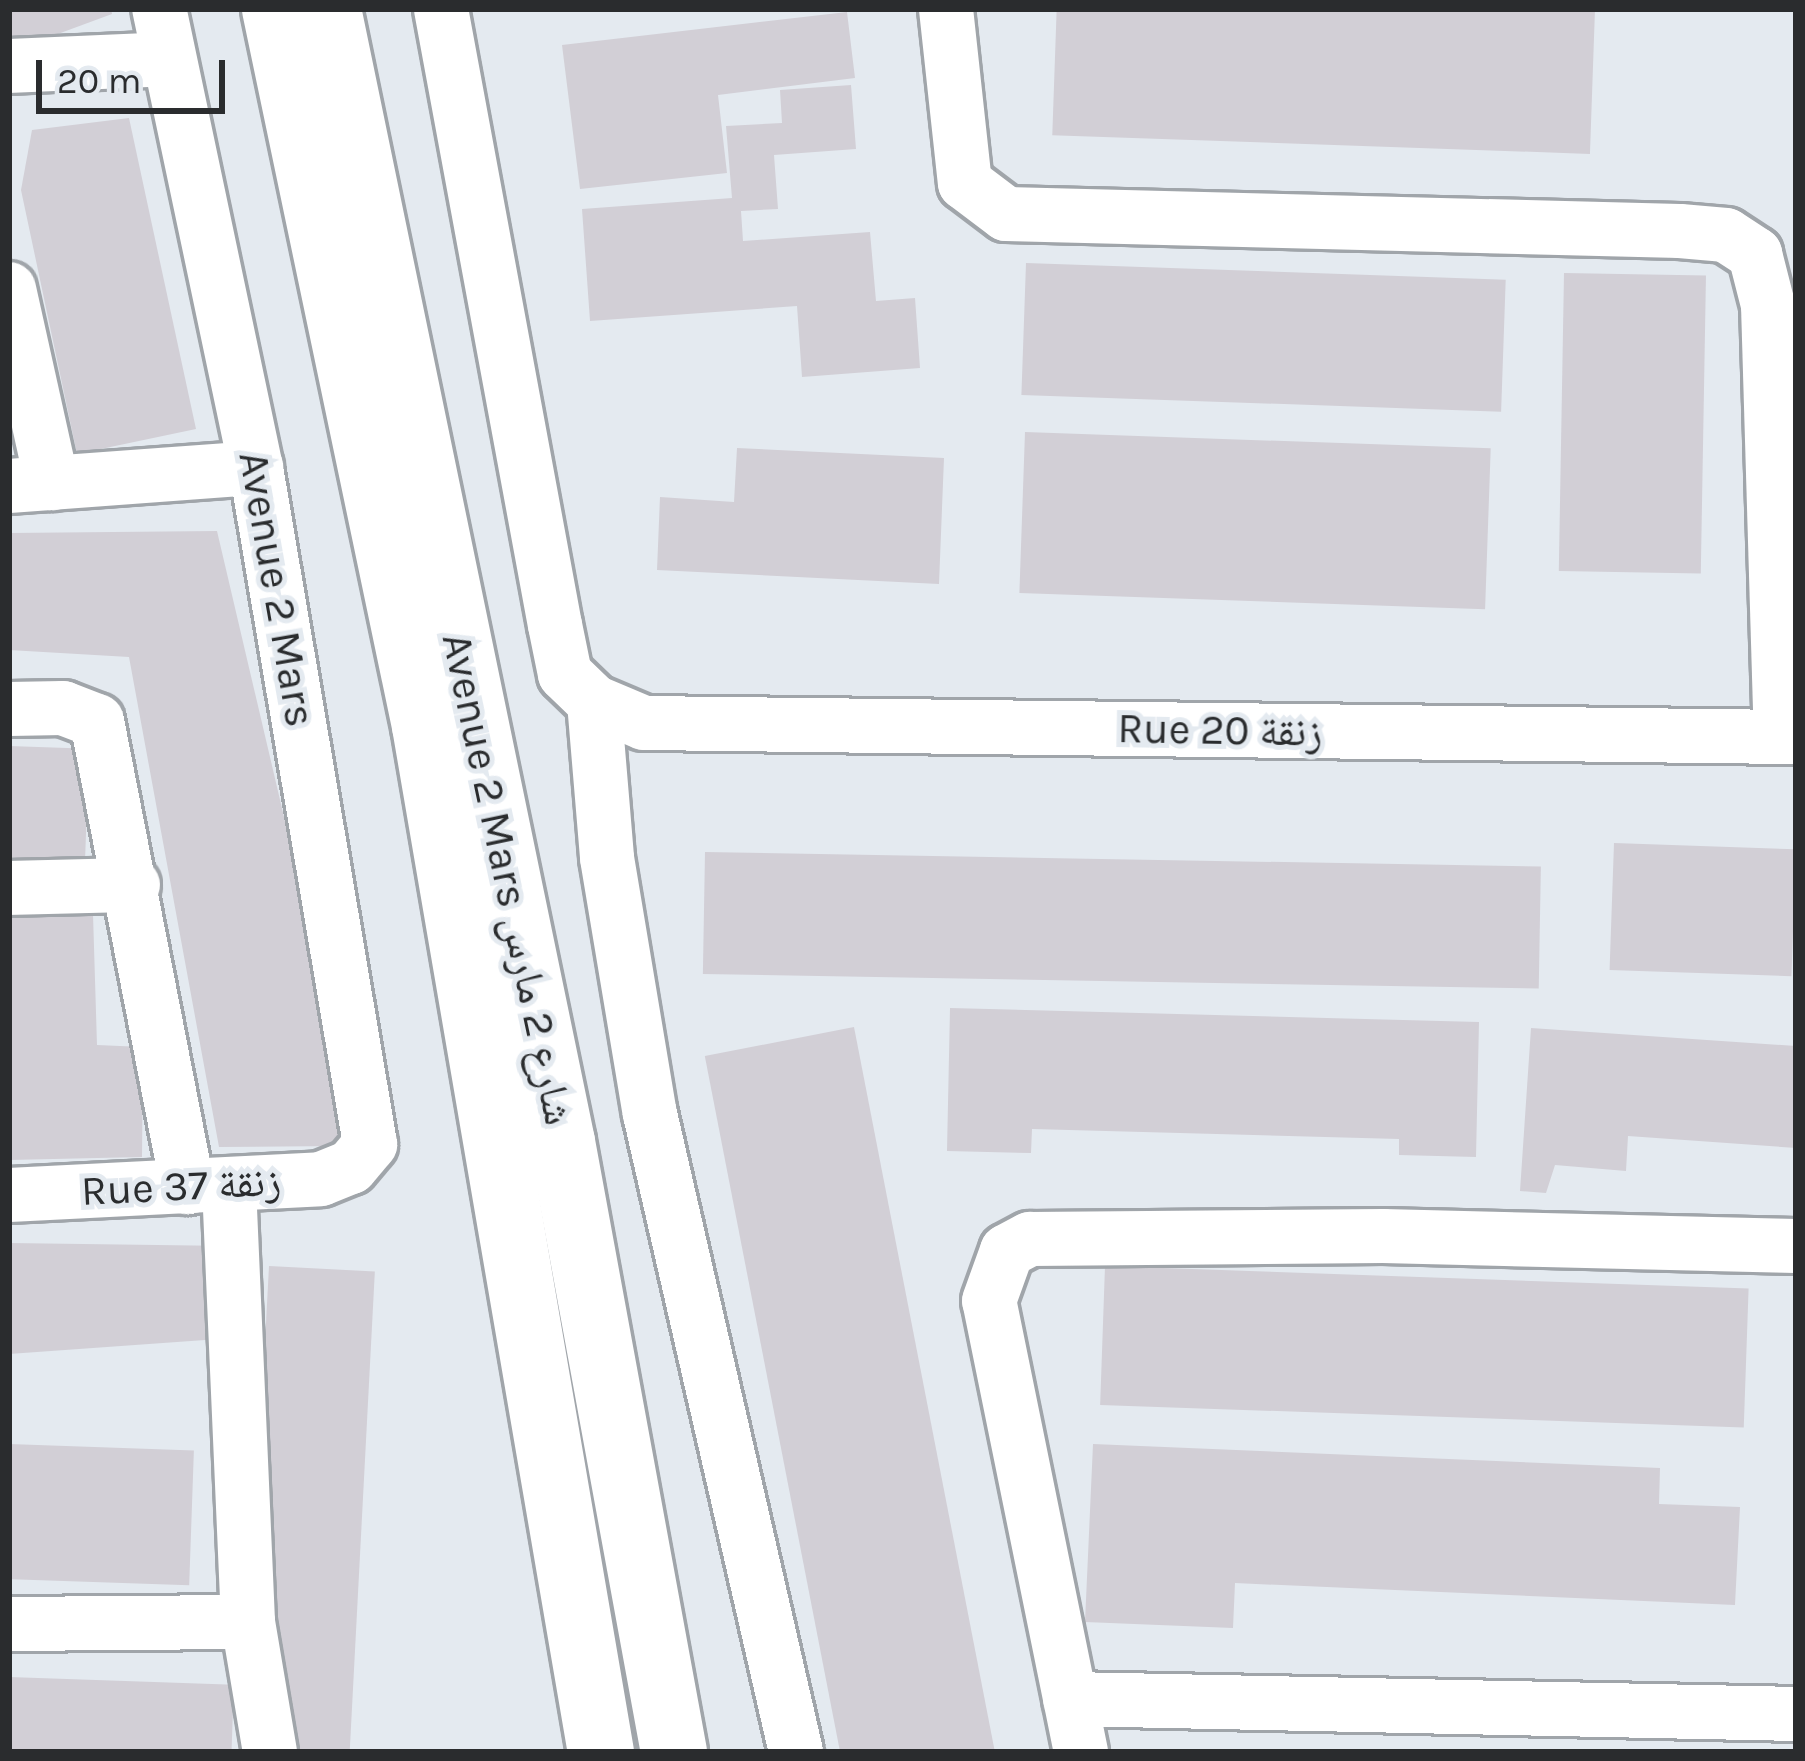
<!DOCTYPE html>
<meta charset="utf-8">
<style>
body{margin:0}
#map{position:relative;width:1805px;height:1761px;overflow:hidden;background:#e4eaf0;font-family:Karla,"Noto Naskh Arabic",sans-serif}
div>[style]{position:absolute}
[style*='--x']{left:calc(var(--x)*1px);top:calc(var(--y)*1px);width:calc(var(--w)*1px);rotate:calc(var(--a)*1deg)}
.building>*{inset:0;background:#d2cfd6;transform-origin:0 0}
.roads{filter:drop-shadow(3px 0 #a0a5aa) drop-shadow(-3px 0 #a0a5aa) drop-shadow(0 3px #a0a5aa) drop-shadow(0 -3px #a0a5aa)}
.street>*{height:54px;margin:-27px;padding:0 27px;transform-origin:27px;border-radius:27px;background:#fff}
.secondary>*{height:66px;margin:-33px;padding:0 33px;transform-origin:33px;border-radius:33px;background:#fff}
span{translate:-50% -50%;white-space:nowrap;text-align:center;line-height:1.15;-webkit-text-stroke:10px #e4eaf0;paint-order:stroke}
.street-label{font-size:42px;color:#2a2c2e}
.frame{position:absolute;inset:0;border:12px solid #2a2c2e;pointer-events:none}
.scale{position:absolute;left:36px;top:60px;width:189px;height:54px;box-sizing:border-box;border:6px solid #2a2c2e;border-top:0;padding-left:15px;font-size:36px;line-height:42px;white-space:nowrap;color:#2a2c2e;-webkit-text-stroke:9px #e4eaf0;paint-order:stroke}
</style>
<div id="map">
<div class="building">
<div style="clip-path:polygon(9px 9px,111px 9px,112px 14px,9px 52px)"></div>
<div style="left:1595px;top:9px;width:145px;height:538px;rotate:92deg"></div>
<div style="clip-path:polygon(847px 12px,855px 78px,718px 95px,727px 173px,580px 189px,562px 45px)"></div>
<div style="clip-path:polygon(851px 85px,856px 149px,774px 155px,778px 209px,741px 211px,743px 241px,870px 232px,876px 301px,915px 298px,920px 368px,802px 377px,797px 306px,590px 321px,582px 209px,732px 198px,726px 126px,782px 123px,780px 90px)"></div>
<div style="clip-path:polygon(129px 118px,196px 429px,77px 454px,21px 190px,32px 130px)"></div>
<div style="left:1026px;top:263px;width:480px;height:132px;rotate:2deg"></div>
<div style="left:1564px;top:273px;width:142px;height:298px;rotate:1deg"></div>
<div style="left:1025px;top:432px;width:466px;height:161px;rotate:2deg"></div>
<div style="clip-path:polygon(737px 448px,944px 458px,939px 584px,657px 570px,660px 497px,734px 502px)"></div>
<div style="clip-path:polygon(217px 531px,352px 1107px,339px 1146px,219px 1147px,129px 657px,9px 650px,9px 533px)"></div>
<div style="left:9px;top:746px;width:80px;height:112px;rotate:2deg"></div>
<div style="left:1614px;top:843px;width:182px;height:127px;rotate:2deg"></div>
<div style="left:705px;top:852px;width:836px;height:122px;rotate:1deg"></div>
<div style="clip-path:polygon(93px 914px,97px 1045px,143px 1047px,142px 1157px,9px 1160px,9px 916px)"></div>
<div style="clip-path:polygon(950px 1008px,1479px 1022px,1476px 1157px,1399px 1155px,1399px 1139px,1032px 1129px,1031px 1153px,947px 1151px)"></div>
<div style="left:854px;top:1027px;width:739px;height:152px;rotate:79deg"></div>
<div style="clip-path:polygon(1531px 1028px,1796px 1046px,1796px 1148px,1628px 1136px,1626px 1171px,1555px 1165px,1546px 1193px,1520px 1191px)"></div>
<div style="clip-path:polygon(9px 1243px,231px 1246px,233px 1338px,9px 1354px)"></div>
<div style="left:269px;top:1266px;width:106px;height:491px;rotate:3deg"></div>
<div style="left:1105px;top:1266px;width:644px;height:139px;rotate:2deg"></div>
<div style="left:9px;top:1444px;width:185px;height:135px;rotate:2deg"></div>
<div style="clip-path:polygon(1093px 1444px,1660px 1468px,1659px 1504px,1740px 1507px,1735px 1605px,1235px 1583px,1233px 1628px,1085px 1622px)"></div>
<div style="left:9px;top:1677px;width:225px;height:75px;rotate:2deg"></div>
</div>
<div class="roads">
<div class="street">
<div style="--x:441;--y:9;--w:626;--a:79.52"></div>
<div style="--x:555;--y:625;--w:50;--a:78.5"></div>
<div style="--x:565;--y:674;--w:40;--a:44"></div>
<div style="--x:594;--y:702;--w:54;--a:22.8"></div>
<div style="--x:644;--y:723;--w:1152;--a:0.7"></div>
<div style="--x:946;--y:9;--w:175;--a:83.8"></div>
<div style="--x:965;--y:183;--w:51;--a:37.1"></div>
<div style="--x:1006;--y:214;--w:674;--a:1.44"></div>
<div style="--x:1680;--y:231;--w:46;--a:5"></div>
<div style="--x:1726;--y:235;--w:35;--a:33"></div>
<div style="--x:1755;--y:254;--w:53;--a:75.7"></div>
<div style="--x:1768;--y:305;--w:431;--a:88.3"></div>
<div style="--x:9;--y:66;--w:158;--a:-2.5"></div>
<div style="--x:9;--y:289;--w:199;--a:77.5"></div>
<div style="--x:9;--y:486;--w:248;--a:-4.2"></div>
<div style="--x:594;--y:702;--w:157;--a:85.2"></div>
<div style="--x:607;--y:858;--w:260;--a:80.5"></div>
<div style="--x:650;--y:1114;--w:654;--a:77.11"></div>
<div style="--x:9;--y:709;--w:54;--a:-1.1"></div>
<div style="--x:63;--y:708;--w:36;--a:21"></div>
<div style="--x:97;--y:721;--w:475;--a:79"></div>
<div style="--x:9;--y:888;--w:124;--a:-1.4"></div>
<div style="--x:229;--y:1186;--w:436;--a:87.5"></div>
<div style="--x:248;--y:1622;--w:132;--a:80.4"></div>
<div style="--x:9;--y:1195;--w:312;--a:-2.9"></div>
<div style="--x:321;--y:1179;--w:32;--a:-22"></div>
<div style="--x:351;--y:1167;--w:30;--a:-50"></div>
<div style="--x:370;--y:1144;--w:686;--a:-99.57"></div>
<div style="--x:256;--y:468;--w:469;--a:-101.9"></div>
<div style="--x:9;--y:1624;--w:239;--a:-0.5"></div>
<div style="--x:1070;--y:1699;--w:726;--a:1.18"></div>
<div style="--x:1081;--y:1752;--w:460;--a:-101.5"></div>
<div style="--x:989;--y:1301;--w:53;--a:-70.2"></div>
<div style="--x:1007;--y:1251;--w:26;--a:-28"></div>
<div style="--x:1030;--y:1239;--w:353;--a:-0.5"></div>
<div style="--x:1383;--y:1236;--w:413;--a:1.4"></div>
</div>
<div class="secondary">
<div style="--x:275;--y:9;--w:733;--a:78.18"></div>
<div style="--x:425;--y:726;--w:1041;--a:80.27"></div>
<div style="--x:328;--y:9;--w:1157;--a:78.33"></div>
<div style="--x:562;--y:1142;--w:620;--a:79.6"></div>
</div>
</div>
<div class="street-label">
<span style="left:277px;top:589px;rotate:80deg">Avenue 2 Mars</span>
<span style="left:1220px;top:730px;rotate:1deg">Rue 20 زنقة</span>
<span style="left:508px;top:879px;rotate:78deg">Avenue 2 Mars شارع 2 مارس</span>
<span style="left:181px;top:1186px;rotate:-3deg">Rue 37 زنقة</span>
</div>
<div class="frame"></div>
<div class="scale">20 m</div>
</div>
